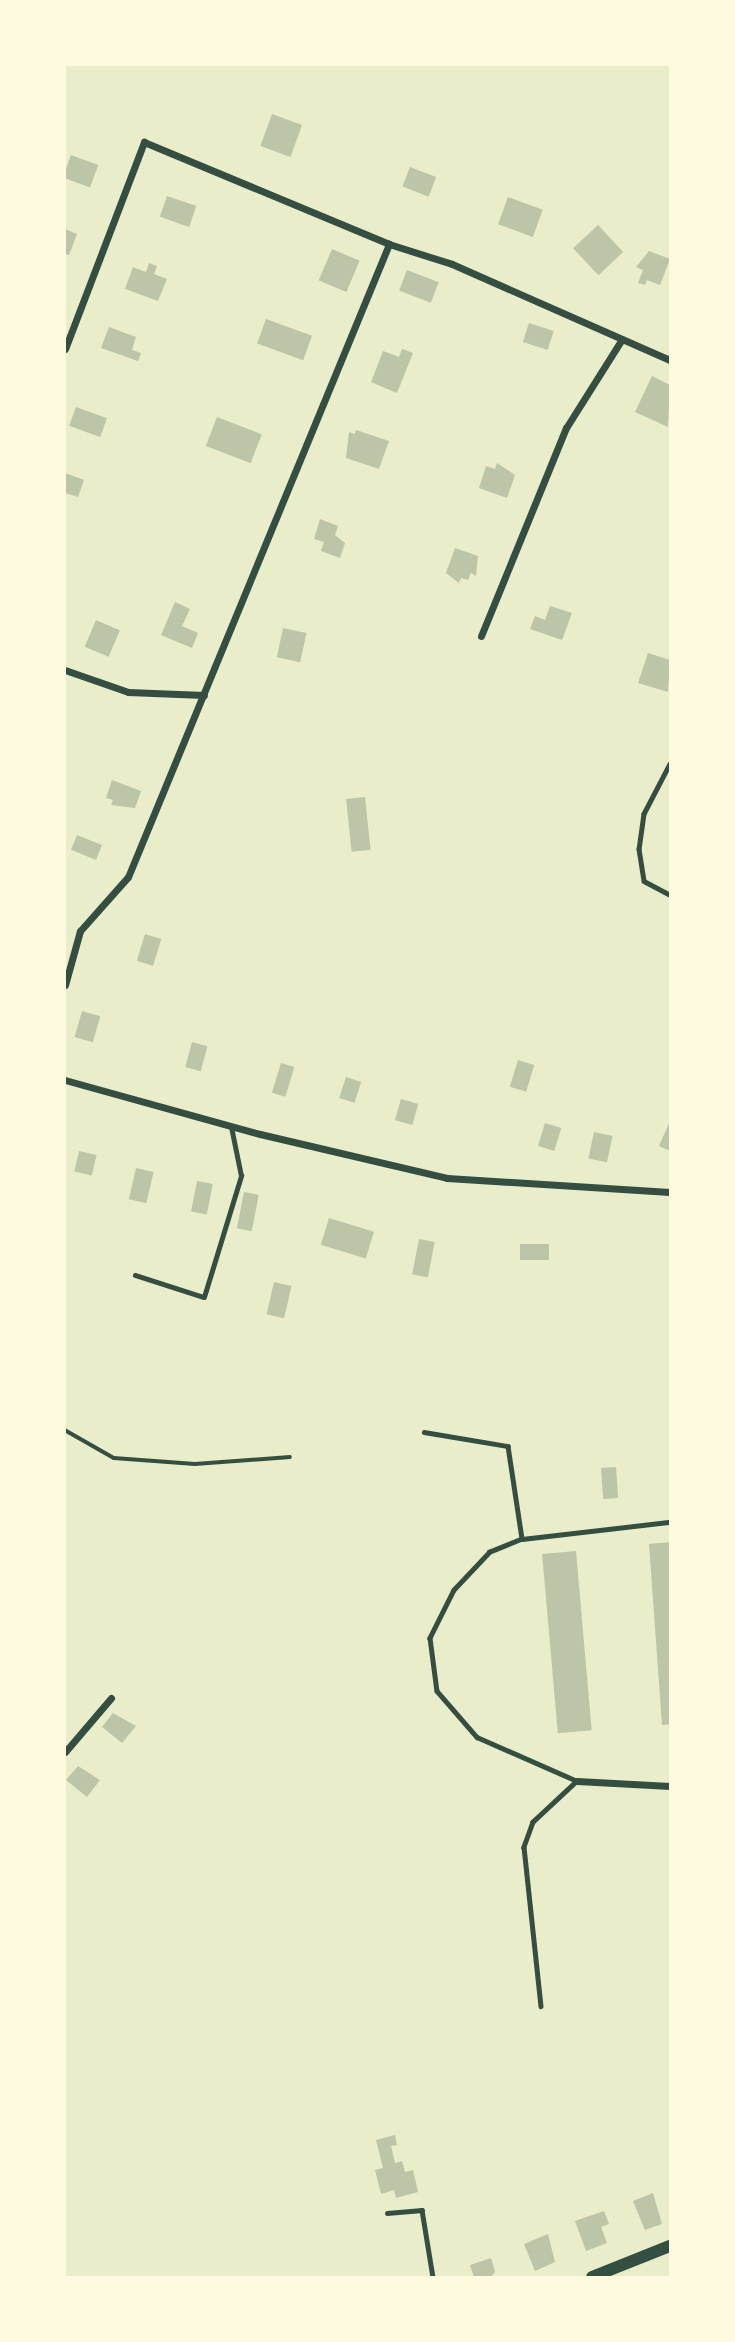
<!DOCTYPE html>
<style>
body{margin:0}
#map{position:relative;width:735px;height:2342px;overflow:hidden;background:#e9edc9;font-family:"DejaVu Sans",sans-serif}
div>[style]{position:absolute}
[style*='--x']{left:calc(var(--x)*1px);top:calc(var(--y)*1px);width:calc(var(--w)*1px);rotate:calc(var(--a)*1deg)}
.building>*{inset:0;background:#bcc5a7;transform-origin:0 0}
.path>*{height:3.5px;margin:-1.75px;padding:0 1.75px;transform-origin:1.75px;border-radius:1.75px;background:#344e41}
.service>*{height:4.5px;margin:-2.25px;padding:0 2.25px;transform-origin:2.25px;border-radius:2.25px;background:#344e41}
.minor>*{height:7px;margin:-3.5px;padding:0 3.5px;transform-origin:3.5px;border-radius:3.5px;background:#344e41}
.secondary>*{height:12px;margin:-6px;padding:0 6px;transform-origin:6px;border-radius:6px;background:#344e41}
span{translate:-50% -50%;white-space:nowrap;text-align:center;line-height:1.15;-webkit-text-stroke:7px #fefae0;paint-order:stroke}
.frame{position:absolute;inset:0;border:66px solid #fefae0;pointer-events:none}
</style>
<div id="map">
<div class="building">
<div style="left:272px;top:114px;width:32px;height:34px;rotate:20deg"></div>
<div style="left:71px;top:155px;width:29px;height:24px;rotate:20deg"></div>
<div style="left:410px;top:167px;width:28px;height:21px;rotate:21deg"></div>
<div style="left:167px;top:196px;width:31px;height:22px;rotate:19deg"></div>
<div style="left:508px;top:197px;width:37px;height:29px;rotate:20deg"></div>
<div style="left:598px;top:225px;width:37px;height:34px;rotate:47deg"></div>
<div style="clip-path:polygon(65px 229px,77px 234px,69px 255px,65px 254px)"></div>
<div style="left:332px;top:249px;width:30px;height:34px;rotate:23deg"></div>
<div style="clip-path:polygon(649px 251px,670px 259px,660px 285px,647px 280px,645px 285px,638px 283px,643px 270px,636px 267px)"></div>
<div style="clip-path:polygon(149px 263px,157px 266px,154px 274px,167px 279px,158px 301px,125px 289px,133px 267px,146px 272px)"></div>
<div style="left:407px;top:270px;width:34px;height:22px;rotate:21deg"></div>
<div style="left:266px;top:319px;width:49px;height:26px;rotate:20deg"></div>
<div style="left:529px;top:323px;width:26px;height:20px;rotate:18deg"></div>
<div style="clip-path:polygon(109px 327px,136px 337px,132px 350px,141px 353px,138px 361px,101px 348px)"></div>
<div style="clip-path:polygon(402px 349px,413px 353px,397px 393px,371px 382px,383px 351px,399px 357px)"></div>
<div style="clip-path:polygon(652px 376px,670px 385px,668px 427px,635px 412px)"></div>
<div style="left:76px;top:407px;width:33px;height:20px;rotate:20deg"></div>
<div style="left:217px;top:417px;width:48px;height:31px;rotate:21deg"></div>
<div style="clip-path:polygon(356px 430px,389px 441px,379px 469px,346px 458px,349px 432px,355px 434px)"></div>
<div style="clip-path:polygon(497px 463px,515px 475px,507px 498px,479px 488px,486px 466px,495px 469px)"></div>
<div style="clip-path:polygon(65px 473px,84px 480px,78px 497px,65px 493px)"></div>
<div style="clip-path:polygon(320px 519px,338px 526px,335px 535px,345px 543px,340px 558px,321px 551px,324px 542px,314px 539px)"></div>
<div style="clip-path:polygon(455px 548px,478px 556px,476px 576px,471px 573px,468px 580px,461px 578px,459px 583px,446px 573px)"></div>
<div style="clip-path:polygon(175px 602px,190px 609px,182px 626px,198px 633px,192px 648px,161px 635px)"></div>
<div style="clip-path:polygon(550px 606px,572px 613px,562px 640px,530px 629px,535px 616px,545px 620px)"></div>
<div style="left:96px;top:620px;width:26px;height:29px;rotate:23deg"></div>
<div style="left:283px;top:628px;width:24px;height:30px;rotate:12deg"></div>
<div style="clip-path:polygon(648px 653px,670px 660px,668px 692px,638px 683px)"></div>
<div style="clip-path:polygon(112px 780px,141px 791px,135px 808px,111px 805px,113px 800px,106px 798px)"></div>
<div style="left:365px;top:797px;width:53px;height:19px;rotate:84deg"></div>
<div style="left:77px;top:835px;width:27px;height:16px;rotate:22deg"></div>
<div style="left:145px;top:934px;width:17px;height:28px;rotate:17deg"></div>
<div style="left:82px;top:1011px;width:19px;height:27px;rotate:16deg"></div>
<div style="left:192px;top:1042px;width:16px;height:26px;rotate:15deg"></div>
<div style="left:518px;top:1060px;width:17px;height:28px;rotate:17deg"></div>
<div style="left:281px;top:1063px;width:14px;height:31px;rotate:17deg"></div>
<div style="left:346px;top:1077px;width:16px;height:22px;rotate:18deg"></div>
<div style="left:401px;top:1099px;width:18px;height:22px;rotate:16deg"></div>
<div style="clip-path:polygon(670px 1121px,670px 1151px,659px 1146px)"></div>
<div style="left:545px;top:1123px;width:17px;height:24px;rotate:17deg"></div>
<div style="left:594px;top:1132px;width:19px;height:27px;rotate:12deg"></div>
<div style="left:79px;top:1151px;width:18px;height:21px;rotate:13deg"></div>
<div style="left:136px;top:1168px;width:18px;height:32px;rotate:13deg"></div>
<div style="left:197px;top:1181px;width:16px;height:31px;rotate:11deg"></div>
<div style="left:244px;top:1192px;width:15px;height:37px;rotate:11deg"></div>
<div style="left:329px;top:1218px;width:47px;height:28px;rotate:17deg"></div>
<div style="left:419px;top:1239px;width:16px;height:36px;rotate:11deg"></div>
<div style="left:520px;top:1244px;width:29px;height:16px"></div>
<div style="left:274px;top:1282px;width:18px;height:33px;rotate:13deg"></div>
<div style="left:616px;top:1467px;width:31px;height:15px;rotate:86deg"></div>
<div style="clip-path:polygon(670px 1542px,670px 1724px,662px 1725px,649px 1544px)"></div>
<div style="left:576px;top:1551px;width:180px;height:34px;rotate:85deg"></div>
<div style="clip-path:polygon(113px 1713px,136px 1726px,122px 1743px,102px 1727px)"></div>
<div style="clip-path:polygon(78px 1766px,100px 1780px,87px 1797px,66px 1780px)"></div>
<div style="clip-path:polygon(395px 2135px,397px 2145px,391px 2146px,395px 2163px,402px 2161px,405px 2172px,413px 2170px,418px 2192px,396px 2198px,394px 2190px,381px 2194px,375px 2170px,383px 2168px,376px 2140px)"></div>
<div style="clip-path:polygon(653px 2193px,662px 2224px,645px 2230px,633px 2201px)"></div>
<div style="clip-path:polygon(604px 2211px,609px 2224px,601px 2227px,607px 2243px,586px 2251px,575px 2221px)"></div>
<div style="clip-path:polygon(548px 2234px,555px 2262px,535px 2271px,524px 2244px)"></div>
<div style="clip-path:polygon(491px 2258px,495px 2272px,491px 2277px,474px 2277px,470px 2265px)"></div>
</div>
<div class="path">
<div style="--x:65;--y:1430;--w:56;--a:29.7"></div>
<div style="--x:114;--y:1458;--w:81;--a:4.2"></div>
<div style="--x:195;--y:1464;--w:95;--a:-4.2"></div>
</div>
<div class="service">
<div style="--x:670;--y:764;--w:56;--a:117.5"></div>
<div style="--x:644;--y:814;--w:35;--a:98"></div>
<div style="--x:639;--y:849;--w:32;--a:81"></div>
<div style="--x:644;--y:881;--w:30;--a:28"></div>
<div style="--x:135;--y:1275;--w:72;--a:17.7"></div>
<div style="--x:204;--y:1297;--w:127;--a:-73"></div>
<div style="--x:241;--y:1176;--w:50;--a:-101.5"></div>
<div style="--x:424;--y:1432;--w:85;--a:9.5"></div>
<div style="--x:508;--y:1446;--w:94;--a:81.4"></div>
<div style="--x:522;--y:1539;--w:149;--a:-6.6"></div>
<div style="--x:522;--y:1539;--w:35;--a:158"></div>
<div style="--x:490;--y:1552;--w:52;--a:133.5"></div>
<div style="--x:454;--y:1590;--w:54;--a:116.6"></div>
<div style="--x:430;--y:1638;--w:53;--a:82.5"></div>
<div style="--x:437;--y:1691;--w:61;--a:49"></div>
<div style="--x:477;--y:1737;--w:109;--a:23.7"></div>
<div style="--x:577;--y:1781;--w:60;--a:137"></div>
<div style="--x:533;--y:1822;--w:27;--a:110"></div>
<div style="--x:524;--y:1847;--w:160;--a:83.9"></div>
<div style="--x:387;--y:2213;--w:35;--a:-5"></div>
<div style="--x:422;--y:2210;--w:68;--a:80.7"></div>
</div>
<div class="minor">
<div style="--x:65;--y:349;--w:222;--a:-69.1"></div>
<div style="--x:144;--y:142;--w:265;--a:22.6"></div>
<div style="--x:389;--y:244;--w:66;--a:17.6"></div>
<div style="--x:452;--y:264;--w:238;--a:23.8"></div>
<div style="--x:481;--y:636;--w:225;--a:-67.8"></div>
<div style="--x:566;--y:428;--w:105;--a:-57.8"></div>
<div style="--x:65;--y:670;--w:67;--a:19.2"></div>
<div style="--x:128;--y:692;--w:76;--a:2.3"></div>
<div style="--x:65;--y:985;--w:56;--a:-74.5"></div>
<div style="--x:80;--y:931;--w:72;--a:-48.4"></div>
<div style="--x:128;--y:877;--w:685;--a:-67.59"></div>
<div style="--x:65;--y:1080;--w:202;--a:15.5"></div>
<div style="--x:260;--y:1134;--w:192;--a:13.2"></div>
<div style="--x:447;--y:1178;--w:223;--a:3.6"></div>
<div style="--x:65;--y:1752;--w:71;--a:-49.6"></div>
<div style="--x:577;--y:1781;--w:93;--a:3.1"></div>
</div>
<div class="secondary">
<div style="--x:592;--y:2277;--w:84;--a:-21.7"></div>
</div>
<div class="frame"></div>
</div>
